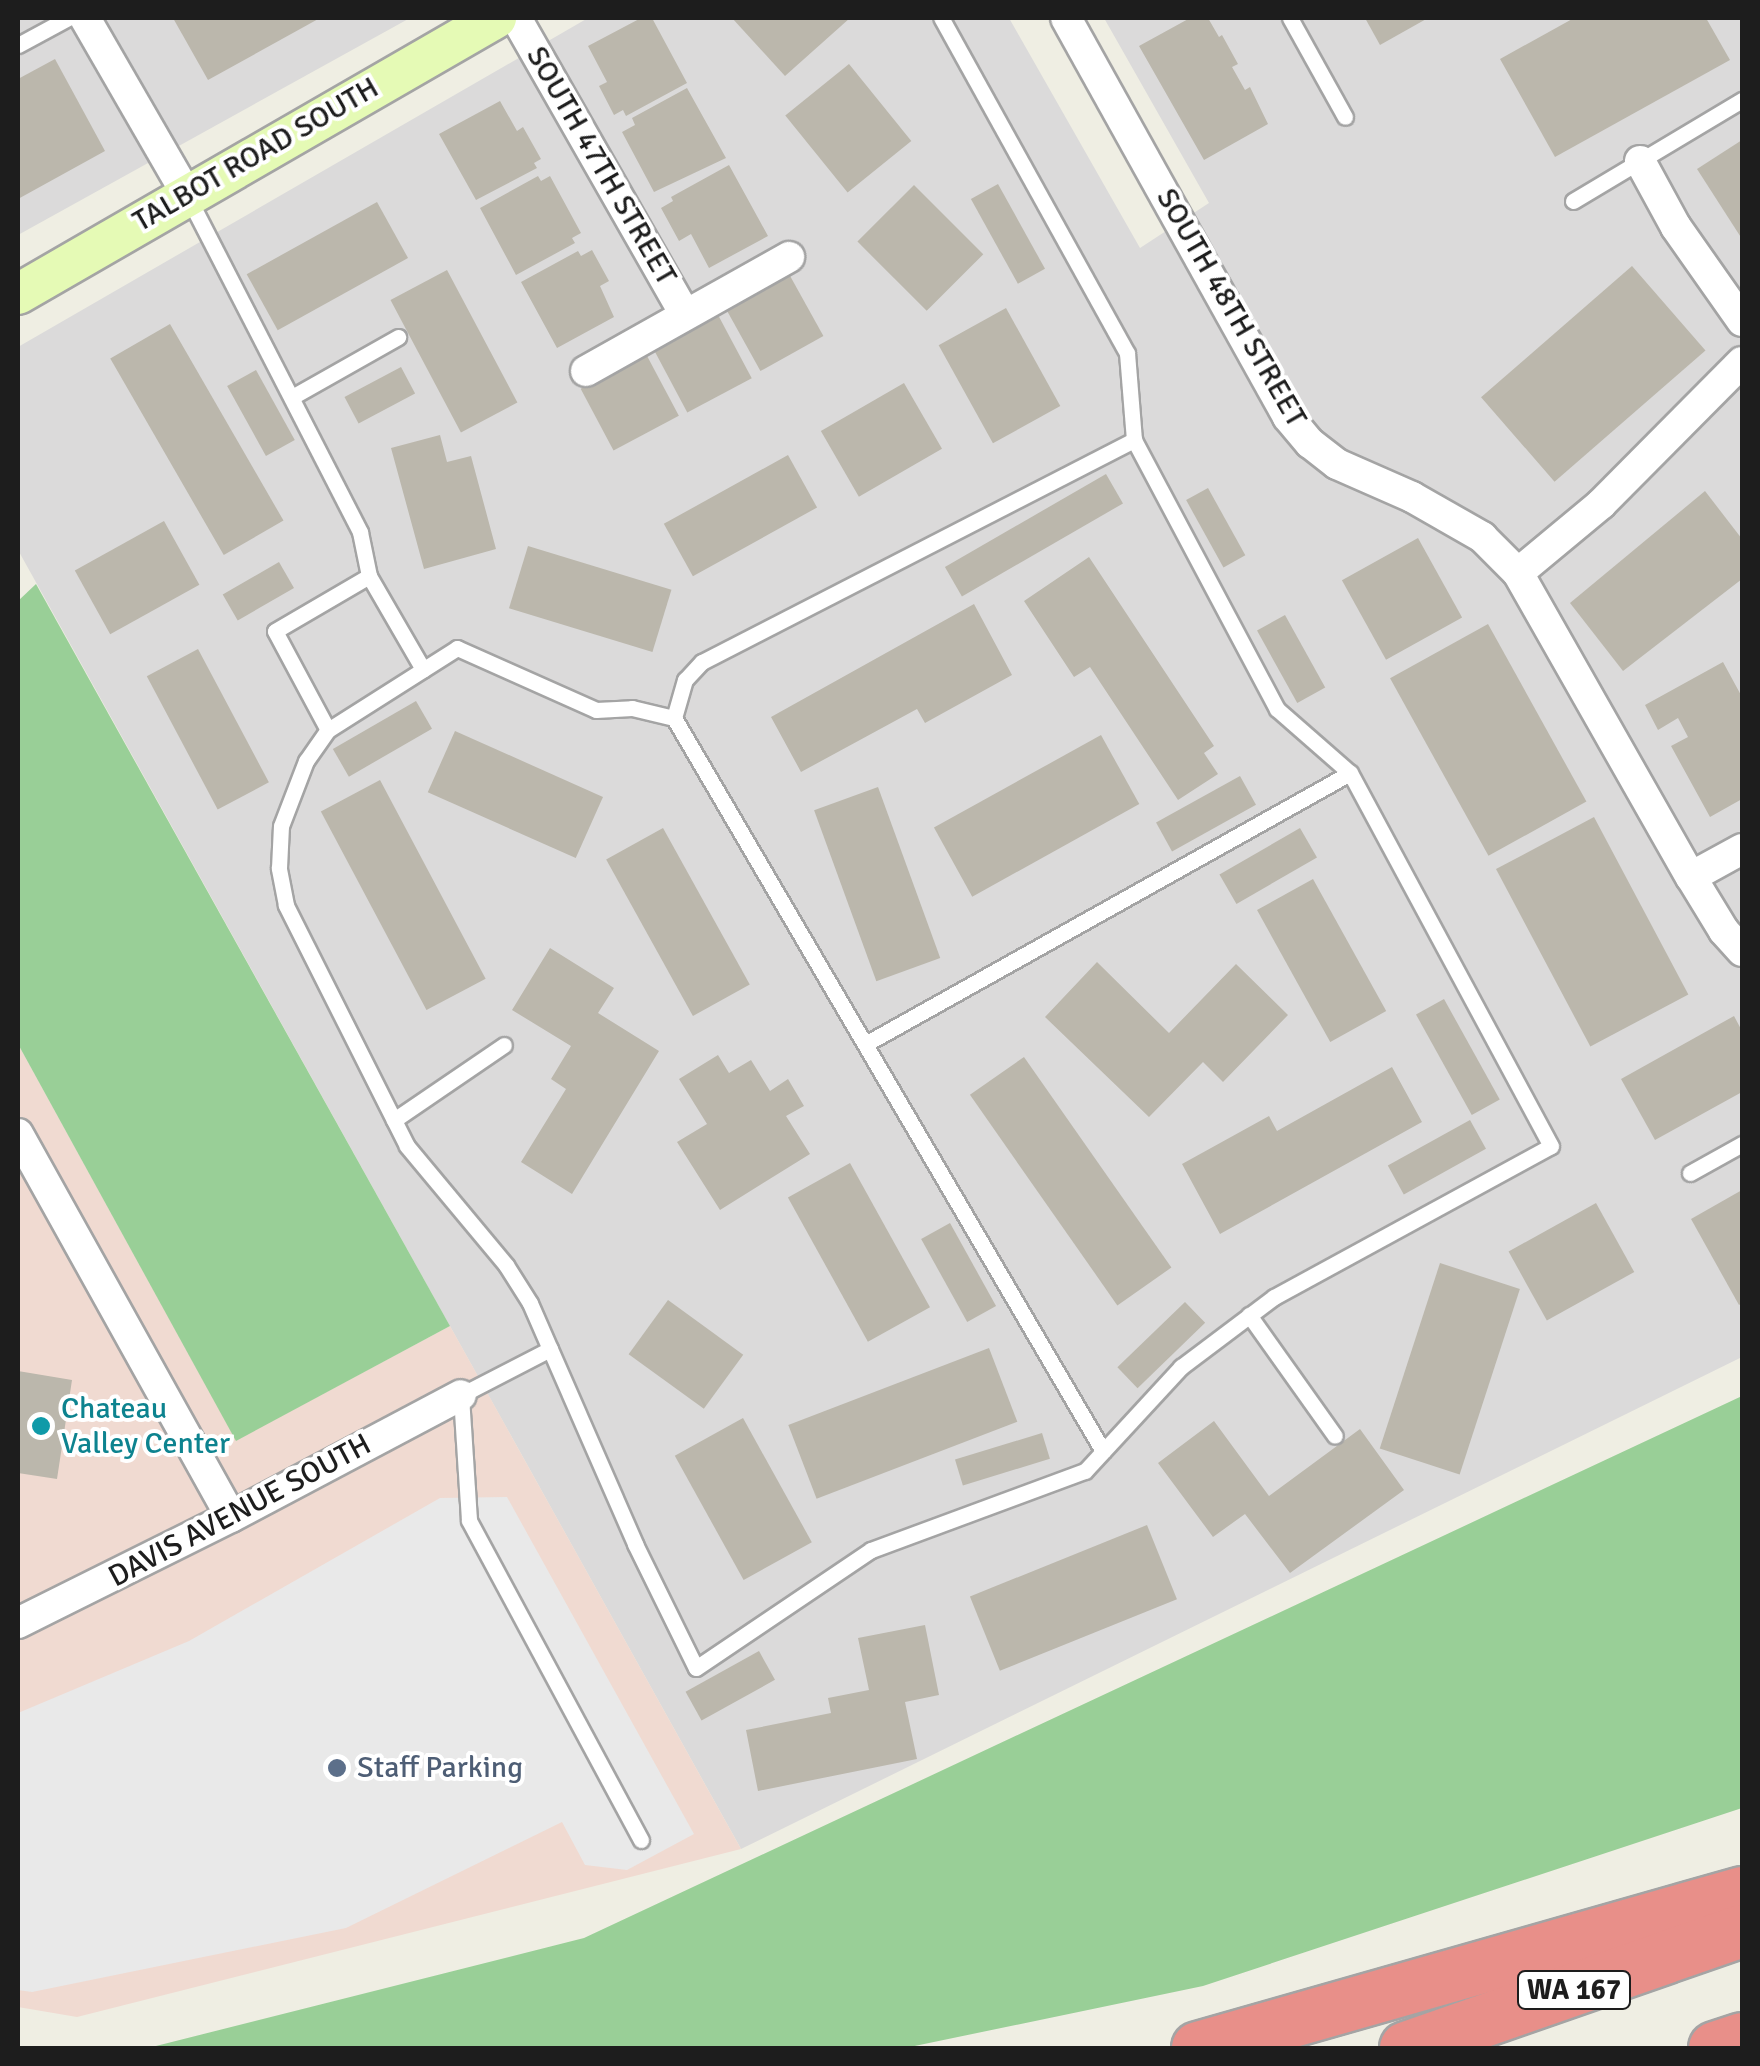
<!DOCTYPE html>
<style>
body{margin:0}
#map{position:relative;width:1760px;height:2066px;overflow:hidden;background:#efeee3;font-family:Signika,sans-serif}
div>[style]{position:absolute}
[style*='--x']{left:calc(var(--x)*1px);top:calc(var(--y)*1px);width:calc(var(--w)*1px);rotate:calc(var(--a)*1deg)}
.residential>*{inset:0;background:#dbdada}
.commercial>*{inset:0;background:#f0dad1}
.forest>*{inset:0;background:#99cf97}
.parking>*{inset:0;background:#e9e9e9}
.building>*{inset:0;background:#bbb7ac;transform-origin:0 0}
.roads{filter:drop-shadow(2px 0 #a4a4a4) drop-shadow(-2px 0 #a4a4a4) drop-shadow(0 2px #a4a4a4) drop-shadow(0 -2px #a4a4a4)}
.lane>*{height:15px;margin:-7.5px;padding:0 7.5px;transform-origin:7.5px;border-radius:7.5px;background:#fff}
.street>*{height:30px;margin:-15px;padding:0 15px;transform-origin:15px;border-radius:15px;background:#fff}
.secondary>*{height:40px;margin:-20px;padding:0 20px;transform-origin:20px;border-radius:20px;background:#e5fab5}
.highway>*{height:52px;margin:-26px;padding:0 26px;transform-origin:26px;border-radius:26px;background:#e88f89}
.dots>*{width:28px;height:28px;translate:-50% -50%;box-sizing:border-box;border:5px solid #fff;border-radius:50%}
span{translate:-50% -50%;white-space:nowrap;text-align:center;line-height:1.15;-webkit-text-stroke:8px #fff;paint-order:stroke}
.shield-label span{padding:2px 8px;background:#fff;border:2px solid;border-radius:8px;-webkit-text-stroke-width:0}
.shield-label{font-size:28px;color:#1d1d1d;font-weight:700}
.street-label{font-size:30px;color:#1d1d1d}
.culture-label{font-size:30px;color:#0d838f}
.left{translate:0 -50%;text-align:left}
.service-label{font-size:30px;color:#4e5e75}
.frame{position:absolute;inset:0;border:20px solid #1d1d1d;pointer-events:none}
</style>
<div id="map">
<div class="residential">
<div style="clip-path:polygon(18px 18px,410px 18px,18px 235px)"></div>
<div style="clip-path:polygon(588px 18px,1009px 18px,1140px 248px,1209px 203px,1104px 18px,1742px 18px,1742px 1357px,741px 1849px,18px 550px,18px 347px)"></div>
</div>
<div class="commercial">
<div style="clip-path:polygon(18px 1044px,236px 1440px,450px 1326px,741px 1849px,77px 2017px,18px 2007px)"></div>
</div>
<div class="forest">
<div style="clip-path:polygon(36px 584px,450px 1326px,236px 1441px,18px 1044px,18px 601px)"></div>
<div style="clip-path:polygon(1742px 1396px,1742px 1808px,1203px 1986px,905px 2048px,148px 2048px,584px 1938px)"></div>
</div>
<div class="parking">
<div style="clip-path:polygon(507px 1497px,694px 1834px,627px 1870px,585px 1865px,562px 1822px,346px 1928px,32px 1992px,18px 1990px,18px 1713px,189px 1641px,440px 1498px)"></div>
</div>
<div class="building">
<div style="clip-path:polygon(173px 18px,320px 18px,208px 80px)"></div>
<div style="clip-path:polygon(641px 18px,652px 18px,687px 83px,626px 116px,623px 110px,614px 115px,599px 86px,607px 82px,588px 46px)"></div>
<div style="clip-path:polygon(732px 18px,850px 18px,785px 76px)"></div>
<div style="clip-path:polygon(1190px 18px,1208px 18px,1219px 37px,1222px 35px,1238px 64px,1232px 67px,1245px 90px,1250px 87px,1268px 124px,1204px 160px,1139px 46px)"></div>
<div style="clip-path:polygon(1365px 18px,1428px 18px,1380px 45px)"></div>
<div style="clip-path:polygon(1574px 18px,1706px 18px,1730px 60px,1555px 157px,1500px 59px)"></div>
<div style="clip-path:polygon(55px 59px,105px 151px,18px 199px,18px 79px)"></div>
<div style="left:849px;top:64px;width:99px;height:82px;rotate:51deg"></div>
<div style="clip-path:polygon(687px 88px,726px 158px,654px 192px,622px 132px,635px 125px,632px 118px)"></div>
<div style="clip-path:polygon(500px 101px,517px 131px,523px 127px,541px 159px,534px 163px,537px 168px,476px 200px,439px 134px)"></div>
<div style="clip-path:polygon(1742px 140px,1742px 239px,1697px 169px)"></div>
<div style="clip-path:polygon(729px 165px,768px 236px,709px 268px,691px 234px,679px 241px,661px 208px,673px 201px,671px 197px)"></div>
<div style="clip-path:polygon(538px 176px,541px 181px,550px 176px,581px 233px,572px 238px,575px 243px,516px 275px,480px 208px)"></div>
<div style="left:998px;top:184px;width:97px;height:31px;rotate:61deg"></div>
<div style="left:914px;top:185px;width:98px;height:80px;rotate:45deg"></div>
<div style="left:377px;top:202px;width:64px;height:149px;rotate:61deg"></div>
<div style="clip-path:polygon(592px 250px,609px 281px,600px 286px,614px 317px,557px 348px,521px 282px,578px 251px,581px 256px)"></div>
<div style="left:1632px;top:266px;width:112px;height:200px;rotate:49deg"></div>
<div style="left:447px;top:270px;width:150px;height:64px;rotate:62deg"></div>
<div style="left:789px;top:274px;width:71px;height:72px;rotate:61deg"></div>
<div style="left:1006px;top:308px;width:112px;height:77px;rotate:61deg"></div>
<div style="left:717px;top:313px;width:74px;height:73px;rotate:62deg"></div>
<div style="left:170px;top:324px;width:227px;height:69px;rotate:60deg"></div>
<div style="left:646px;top:354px;width:70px;height:74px;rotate:62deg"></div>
<div style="left:401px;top:367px;width:30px;height:64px;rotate:62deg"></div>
<div style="left:256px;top:370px;width:80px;height:33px;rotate:61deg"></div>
<div style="left:904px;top:383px;width:76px;height:96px;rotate:60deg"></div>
<div style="clip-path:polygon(440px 435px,447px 462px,471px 456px,496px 549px,424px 569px,391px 448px)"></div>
<div style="left:788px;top:455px;width:60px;height:142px;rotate:61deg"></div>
<div style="left:1106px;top:474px;width:34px;height:186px;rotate:60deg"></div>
<div style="left:1208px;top:488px;width:77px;height:25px;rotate:61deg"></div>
<div style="clip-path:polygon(1705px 491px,1742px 539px,1742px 579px,1623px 671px,1570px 603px)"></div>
<div style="left:164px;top:521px;width:73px;height:102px;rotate:61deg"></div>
<div style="left:1418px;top:538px;width:91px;height:87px;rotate:61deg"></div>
<div style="left:528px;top:546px;width:150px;height:65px;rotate:17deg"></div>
<div style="clip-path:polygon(1089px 557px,1214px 746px,1204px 753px,1218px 774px,1178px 800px,1090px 667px,1074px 677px,1024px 601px)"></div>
<div style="left:279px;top:562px;width:30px;height:65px;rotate:60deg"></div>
<div style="clip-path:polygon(974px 604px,1012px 675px,925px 723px,917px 709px,801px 772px,771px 717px)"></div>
<div style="left:1285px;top:615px;width:83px;height:32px;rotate:61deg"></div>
<div style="left:1488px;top:624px;width:203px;height:112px;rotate:61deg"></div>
<div style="left:198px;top:649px;width:151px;height:58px;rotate:62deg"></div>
<div style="clip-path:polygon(1723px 662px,1742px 697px,1742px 799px,1710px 817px,1671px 746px,1688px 737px,1678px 718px,1658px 730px,1645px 705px)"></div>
<div style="left:416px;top:701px;width:32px;height:96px;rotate:60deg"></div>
<div style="left:455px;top:731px;width:162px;height:67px;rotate:24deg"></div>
<div style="left:1101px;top:735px;width:79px;height:191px;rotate:61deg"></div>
<div style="left:1240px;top:776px;width:33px;height:96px;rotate:61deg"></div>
<div style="left:380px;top:780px;width:225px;height:67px;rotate:62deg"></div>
<div style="left:878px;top:787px;width:182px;height:68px;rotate:70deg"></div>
<div style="left:1594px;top:817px;width:201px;height:111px;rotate:62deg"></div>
<div style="left:663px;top:828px;width:179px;height:65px;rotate:61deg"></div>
<div style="left:1300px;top:828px;width:34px;height:93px;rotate:60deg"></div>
<div style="left:1313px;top:879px;width:151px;height:64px;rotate:61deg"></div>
<div style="clip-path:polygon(550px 948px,614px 988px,598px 1013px,659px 1051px,572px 1194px,521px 1162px,566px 1089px,551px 1079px,571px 1046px,512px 1010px)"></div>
<div style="clip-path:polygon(1097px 962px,1169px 1033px,1236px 964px,1288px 1015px,1223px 1082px,1203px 1062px,1149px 1117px,1045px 1017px)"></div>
<div style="left:1444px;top:999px;width:115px;height:32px;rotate:61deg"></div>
<div style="clip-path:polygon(1734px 1016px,1742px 1031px,1742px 1092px,1655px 1140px,1621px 1079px)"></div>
<div style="clip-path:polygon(718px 1055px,729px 1073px,751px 1060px,770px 1091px,788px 1079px,804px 1106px,786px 1116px,810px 1154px,720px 1210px,677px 1142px,707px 1124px,679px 1079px)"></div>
<div style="left:1024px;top:1057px;width:257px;height:66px;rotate:55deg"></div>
<div style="clip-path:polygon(1392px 1067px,1422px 1122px,1220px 1234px,1182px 1164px,1269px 1116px,1277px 1131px)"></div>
<div style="left:1470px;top:1120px;width:33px;height:94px;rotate:61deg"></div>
<div style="left:850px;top:1163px;width:165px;height:71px;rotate:61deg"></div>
<div style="clip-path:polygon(1742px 1190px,1742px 1303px,1739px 1305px,1691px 1219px)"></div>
<div style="left:1596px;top:1203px;width:79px;height:100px;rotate:61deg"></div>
<div style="left:950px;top:1223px;width:95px;height:33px;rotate:61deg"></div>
<div style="left:1440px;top:1263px;width:84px;height:195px;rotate:18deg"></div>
<div style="left:668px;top:1300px;width:93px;height:67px;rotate:36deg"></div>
<div style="left:1185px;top:1302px;width:29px;height:94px;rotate:46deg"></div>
<div style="left:989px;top:1348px;width:79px;height:215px;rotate:69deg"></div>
<div style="clip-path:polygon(18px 1371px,72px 1380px,57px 1479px,18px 1473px)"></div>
<div style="left:743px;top:1418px;width:142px;height:78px;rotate:61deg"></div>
<div style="clip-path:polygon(1214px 1421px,1269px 1496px,1360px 1429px,1404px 1490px,1290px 1573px,1245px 1514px,1213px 1537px,1158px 1463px)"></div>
<div style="left:1042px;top:1433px;width:27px;height:91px;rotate:73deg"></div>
<div style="left:1147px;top:1525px;width:80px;height:191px;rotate:68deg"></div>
<div style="clip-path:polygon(925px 1625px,939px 1695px,905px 1702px,917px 1759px,758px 1791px,746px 1730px,831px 1713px,828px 1698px,869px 1690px,858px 1638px)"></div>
<div style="left:759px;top:1651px;width:33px;height:84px;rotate:61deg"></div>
</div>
<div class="roads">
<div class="lane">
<div style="--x:1290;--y:18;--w:113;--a:60.9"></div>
<div style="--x:18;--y:45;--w:57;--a:-28.4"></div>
<div style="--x:188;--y:197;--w:377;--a:62.8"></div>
<div style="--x:360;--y:532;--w:45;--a:78.4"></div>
<div style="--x:1573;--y:201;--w:197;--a:-30.9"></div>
<div style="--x:292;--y:397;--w:122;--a:-29.5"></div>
<div style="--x:328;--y:730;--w:112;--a:-118.2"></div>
<div style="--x:275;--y:631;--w:109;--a:-30.3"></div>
<div style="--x:369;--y:576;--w:108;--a:59.9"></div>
<div style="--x:867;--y:1043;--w:553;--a:-29.21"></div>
<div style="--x:394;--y:1120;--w:133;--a:-34.3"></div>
<div style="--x:1690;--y:1173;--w:60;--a:-29.1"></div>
<div style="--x:1249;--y:1315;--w:148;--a:54.6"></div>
<div style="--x:550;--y:1349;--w:213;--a:66.4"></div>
<div style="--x:635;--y:1544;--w:138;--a:63.8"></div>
<div style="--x:696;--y:1668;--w:211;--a:-34"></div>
<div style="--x:871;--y:1550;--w:228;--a:-20.3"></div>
<div style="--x:1085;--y:1471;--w:142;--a:-47.3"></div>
<div style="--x:1181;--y:1367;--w:116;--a:-37"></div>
<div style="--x:1274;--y:1297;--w:315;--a:-28.6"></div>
<div style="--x:1551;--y:1146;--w:424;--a:-118.3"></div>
<div style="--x:1350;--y:773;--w:97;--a:-138.8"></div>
<div style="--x:1277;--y:709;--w:305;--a:-118"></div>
<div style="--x:1134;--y:440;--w:87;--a:-94.6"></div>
<div style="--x:1127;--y:353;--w:383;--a:-119"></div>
<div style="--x:1103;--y:1451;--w:849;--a:-120.34"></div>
<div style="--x:674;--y:718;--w:40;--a:-74"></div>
<div style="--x:685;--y:680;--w:25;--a:-47"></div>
<div style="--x:702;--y:662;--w:486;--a:-27.2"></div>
<div style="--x:641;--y:1840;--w:363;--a:-118.3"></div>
<div style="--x:469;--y:1520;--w:125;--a:-93.7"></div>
<div style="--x:461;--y:1395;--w:100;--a:-27.3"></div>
<div style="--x:550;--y:1349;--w:50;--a:-113.5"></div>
<div style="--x:530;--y:1303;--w:45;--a:-122.3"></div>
<div style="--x:506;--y:1265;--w:155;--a:-129.8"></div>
<div style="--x:407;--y:1146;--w:270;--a:-116.7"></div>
<div style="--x:286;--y:905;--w:38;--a:-101"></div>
<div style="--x:279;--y:868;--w:42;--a:-87.3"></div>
<div style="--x:281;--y:826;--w:70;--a:-69"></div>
<div style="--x:306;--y:761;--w:38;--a:-55"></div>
<div style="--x:328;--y:730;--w:153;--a:-32.4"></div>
<div style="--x:457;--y:648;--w:152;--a:24"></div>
<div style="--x:596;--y:710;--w:36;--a:-3"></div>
<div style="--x:632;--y:708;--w:43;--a:13.4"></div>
</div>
<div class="street">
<div style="--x:85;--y:18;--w:204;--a:60"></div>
<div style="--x:516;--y:18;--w:341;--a:60.3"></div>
<div style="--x:1066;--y:18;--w:457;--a:60.9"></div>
<div style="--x:1288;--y:417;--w:34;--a:50"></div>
<div style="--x:1310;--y:443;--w:34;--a:38"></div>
<div style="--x:1337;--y:464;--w:82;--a:23.7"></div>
<div style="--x:1412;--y:497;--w:81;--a:29.7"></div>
<div style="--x:1482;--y:537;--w:51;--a:45"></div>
<div style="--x:1518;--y:573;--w:350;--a:60.4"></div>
<div style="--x:1691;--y:877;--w:63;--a:58.6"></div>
<div style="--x:1724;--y:931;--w:27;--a:48"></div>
<div style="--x:1640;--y:161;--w:75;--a:61.4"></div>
<div style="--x:1676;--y:227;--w:115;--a:54.9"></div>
<div style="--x:586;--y:371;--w:233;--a:-29.3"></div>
<div style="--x:1518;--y:573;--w:108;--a:-39.7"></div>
<div style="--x:1601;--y:504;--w:200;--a:-45.2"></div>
<div style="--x:1691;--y:877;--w:58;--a:-28.8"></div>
<div style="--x:18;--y:1134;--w:438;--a:60.9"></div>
<div style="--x:18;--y:1623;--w:238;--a:-26.5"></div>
<div style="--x:231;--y:1517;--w:260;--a:-27.9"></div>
</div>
<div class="secondary">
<div style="--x:18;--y:294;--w:552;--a:-30"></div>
</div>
<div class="highway">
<div style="--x:1198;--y:2048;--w:566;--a:-15.9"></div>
<div style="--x:1406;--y:2048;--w:356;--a:-19.2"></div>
<div style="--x:1715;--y:2048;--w:28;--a:-18"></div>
</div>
</div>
<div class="dots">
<div style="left:41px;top:1426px;background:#0f9aa8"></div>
<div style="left:337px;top:1768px;background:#5c6f8a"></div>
</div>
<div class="shield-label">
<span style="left:1574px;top:1990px">WA 167</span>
</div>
<div class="street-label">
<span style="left:256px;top:155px;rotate:-30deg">TALBOT ROAD SOUTH</span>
<span style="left:601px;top:166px;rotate:60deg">SOUTH 47TH STREET</span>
<span style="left:1231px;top:308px;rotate:60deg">SOUTH 48TH STREET</span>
<span style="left:240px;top:1511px;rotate:-28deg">DAVIS AVENUE SOUTH</span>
</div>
<div class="culture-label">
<span class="left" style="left:61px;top:1426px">Chateau<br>Valley Center</span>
</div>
<div class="service-label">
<span class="left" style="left:357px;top:1768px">Staff Parking</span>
</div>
<div class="frame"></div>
</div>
